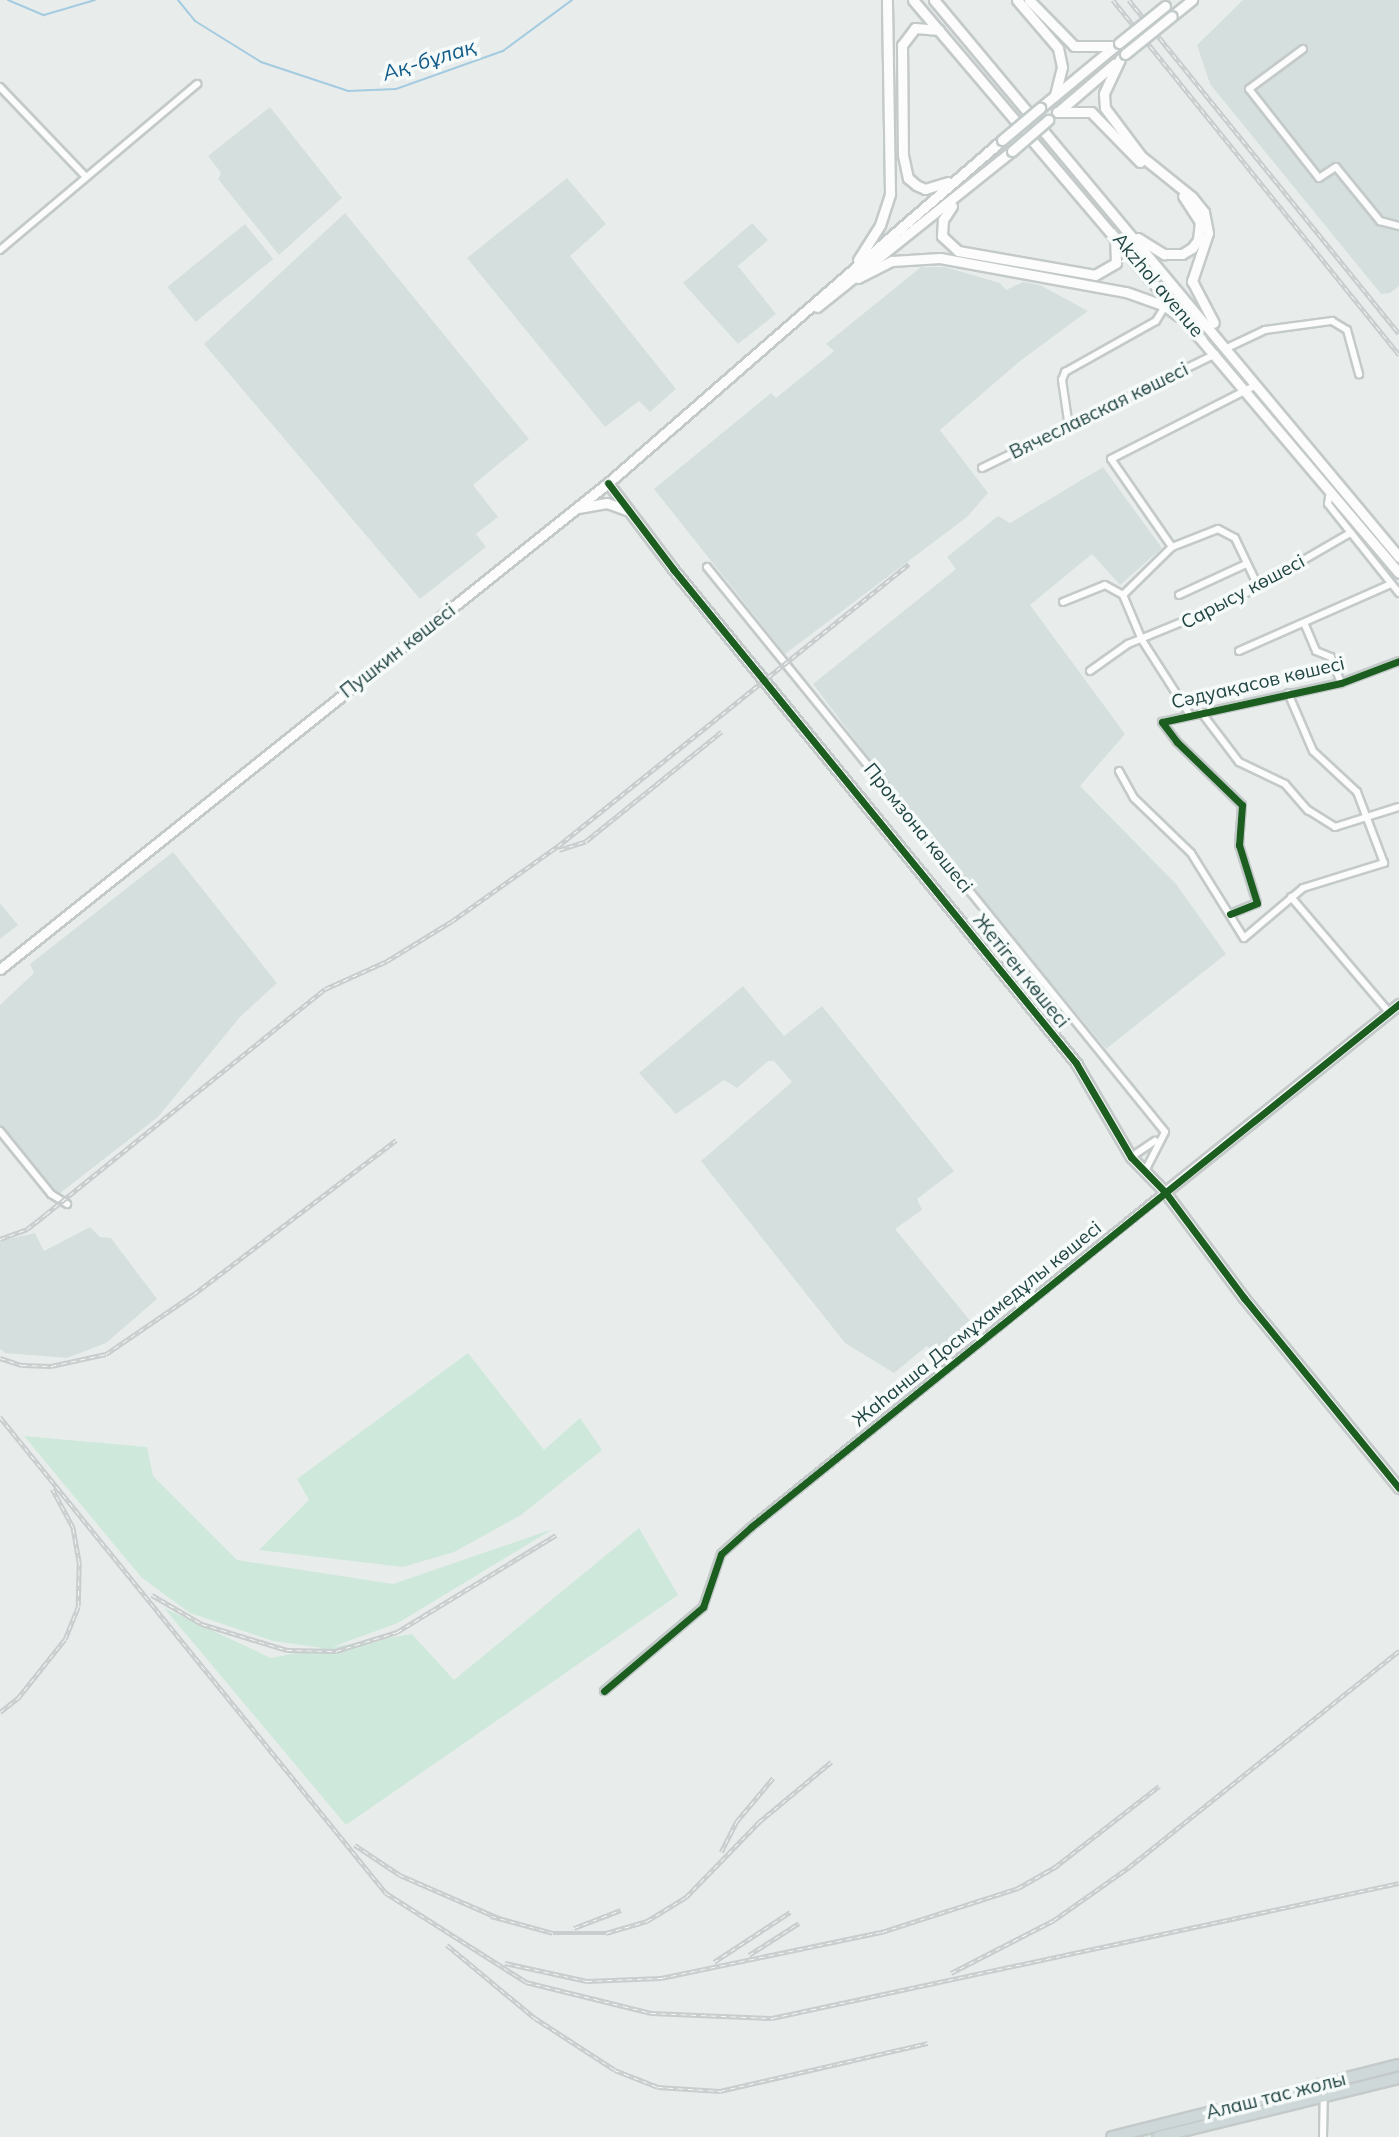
<!DOCTYPE html>
<meta charset="utf-8">
<style>
body{margin:0}
#map{position:relative;width:1399px;height:2137px;overflow:hidden;background:#e8edec;font-family:Mulish,sans-serif}
div>[style]{position:absolute}
[style*='--x']{left:calc(var(--x)*1px);top:calc(var(--y)*1px);width:calc(var(--w)*1px);rotate:calc(var(--a)*1deg)}
.built>*{inset:0;background:#d5e0de;transform-origin:0 0}
.green>*{inset:0;background:#cfe8dc}
.stream>*{height:2px;margin:-1px;padding:0 1px;transform-origin:1px;border-radius:1px;background:#a4cbe0}
.roads{filter:drop-shadow(2px 0 #c4cac9) drop-shadow(-2px 0 #c4cac9) drop-shadow(0 2px #c4cac9) drop-shadow(0 -2px #c4cac9)}
.street>*{height:6px;margin:-3px;padding:0 3px;transform-origin:3px;border-radius:3px;background:#fcfcfc}
.secondary>*{height:9px;margin:-4.5px;padding:0 4.5px;transform-origin:4.5px;border-radius:4.5px;background:#fcfcfc}
.primary>*{height:10px;margin:-5px;padding:0 5px;transform-origin:5px;border-radius:5px;background:#ced8d8}
.rail>*{height:4.5px;margin-top:-2.25px;transform-origin:0;background:repeating-linear-gradient(90deg,#f6fbfa 0 5px,#c9cdcd 0 10px);box-sizing:border-box;border-block:2px solid #c9cdcd}
.bridges{filter:drop-shadow(2px 0 #c3cbca) drop-shadow(-2px 0 #c3cbca) drop-shadow(0 2px #c3cbca) drop-shadow(0 -2px #c3cbca)}
.secondary-bridge>*{height:9px;margin:-4.5px;padding:0 4.5px;transform-origin:4.5px;border-radius:4.5px;background:#fcfcfc}
.cycleway>*{height:7px;margin:-3.5px;padding:0 3.5px;transform-origin:3.5px;border-radius:3.5px;background:#1b5e20}
span{translate:-50% -50%;white-space:nowrap;text-align:center;line-height:1.15;-webkit-text-stroke:7px #f6fbfa;paint-order:stroke}
.street-label{font-size:19px;color:#214543}
.water-label{font-size:21px;color:#125c89;font-style:italic}
</style>
<div id="map">
<div class="built">
<div style="clip-path:polygon(1243px 0,1399px 0,1399px 286px,1390px 293px,1381px 294px,1210px 84px,1197px 45px)"></div>
<div style="clip-path:polygon(270px 107px,342px 198px,279px 255px,218px 179px,221px 173px,208px 156px)"></div>
<div style="clip-path:polygon(567px 178px,606px 224px,570px 256px,676px 389px,650px 412px,639px 401px,605px 427px,467px 258px)"></div>
<div style="clip-path:polygon(345px 213px,529px 439px,473px 485px,498px 517px,476px 534px,486px 547px,420px 599px,204px 344px)"></div>
<div style="clip-path:polygon(752px 223px,768px 240px,738px 266px,776px 314px,738px 344px,683px 283px)"></div>
<div style="left:245px;top:224px;width:45px;height:100px;rotate:51deg"></div>
<div style="clip-path:polygon(921px 267px,945px 267px,1000px 283px,1006px 290px,1023px 282px,1040px 285px,1088px 311px,1020px 361px,940px 430px,988px 493px,967px 517px,785px 654px,654px 489px,771px 393px,776px 398px,834px 351px,826px 344px)"></div>
<div style="clip-path:polygon(1103px 467px,1162px 548px,1120px 585px,1092px 554px,1030px 605px,1125px 734px,1080px 786px,1176px 884px,1226px 954px,1106px 1049px,905px 806px,813px 684px,956px 569px,947px 557px,998px 516px,1010px 523px)"></div>
<div style="clip-path:polygon(173px 852px,277px 983px,240px 1017px,158px 1117px,59px 1194px,50px 1192px,0 1126px,0 1005px,34px 973px,30px 964px)"></div>
<div style="clip-path:polygon(0 903px,18px 925px,0 939px)"></div>
<div style="clip-path:polygon(743px 986px,784px 1036px,822px 1006px,954px 1171px,917px 1199px,922px 1210px,895px 1229px,972px 1323px,935px 1354px,927px 1346px,894px 1373px,845px 1343px,701px 1161px,792px 1082px,774px 1061px,768px 1061px,737px 1088px,724px 1080px,676px 1114px,639px 1073px)"></div>
<div style="clip-path:polygon(90px 1227px,100px 1237px,111px 1238px,157px 1299px,106px 1343px,67px 1358px,5px 1353px,0 1349px,0 1241px,35px 1233px,44px 1251px)"></div>
</div>
<div class="green">
<div style="clip-path:polygon(468px 1353px,544px 1450px,580px 1418px,602px 1450px,521px 1515px,454px 1552px,403px 1567px,259px 1550px,309px 1500px,297px 1479px)"></div>
<div style="clip-path:polygon(24px 1436px,147px 1447px,153px 1476px,237px 1560px,393px 1584px,553px 1529px,398px 1623px,332px 1647px,412px 1634px,454px 1680px,639px 1528px,678px 1595px,346px 1825px,164px 1608px,271px 1658px,323px 1648px,273px 1641px,190px 1613px,141px 1577px)"></div>
<div style="clip-path:polygon(1306px 2093px,1307px 2097px,1147px 2137px,1129px 2137px)"></div>
</div>
<div class="stream">
<div style="--x:8;--y:0;--w:39;--a:23"></div>
<div style="--x:44;--y:15;--w:53;--a:-16.4"></div>
<div style="--x:178;--y:0;--w:27;--a:51"></div>
<div style="--x:195;--y:21;--w:78;--a:31.8"></div>
<div style="--x:261;--y:62;--w:92;--a:18.4"></div>
<div style="--x:348;--y:91;--w:48;--a:-2.4"></div>
<div style="--x:396;--y:89;--w:114;--a:-19.6"></div>
<div style="--x:503;--y:51;--w:86;--a:-36.5"></div>
</div>
<div class="roads">
<div class="street">
<div style="--x:1303;--y:49;--w:67;--a:143.5"></div>
<div style="--x:1249;--y:89;--w:113;--a:51.8"></div>
<div style="--x:1319;--y:178;--w:20;--a:-33"></div>
<div style="--x:1336;--y:167;--w:70;--a:50.8"></div>
<div style="--x:1380;--y:221;--w:20;--a:15"></div>
<div style="--x:0;--y:87;--w:124;--a:46.3"></div>
<div style="--x:0;--y:250;--w:258;--a:-40.1"></div>
<div style="--x:1227;--y:348;--w:42;--a:-25.3"></div>
<div style="--x:1265;--y:330;--w:68;--a:-7.7"></div>
<div style="--x:1332;--y:321;--w:17;--a:31"></div>
<div style="--x:1347;--y:330;--w:46;--a:74.7"></div>
<div style="--x:1069;--y:427;--w:48;--a:-98.5"></div>
<div style="--x:1062;--y:380;--w:9;--a:-69"></div>
<div style="--x:1065;--y:372;--w:104;--a:-29.3"></div>
<div style="--x:1156;--y:321;--w:17;--a:-59"></div>
<div style="--x:982;--y:468;--w:260;--a:-26"></div>
<div style="--x:1330;--y:491;--w:13;--a:99"></div>
<div style="--x:1328;--y:504;--w:114;--a:51.4"></div>
<div style="--x:1172;--y:547;--w:107;--a:-124.7"></div>
<div style="--x:1111;--y:459;--w:163;--a:-27"></div>
<div style="--x:707;--y:567;--w:727;--a:50.97"></div>
<div style="--x:1165;--y:1132;--w:44;--a:117.1"></div>
<div style="--x:1123;--y:595;--w:49;--a:67.1"></div>
<div style="--x:1142;--y:640;--w:89;--a:57.4"></div>
<div style="--x:1179;--y:595;--w:74;--a:-24.8"></div>
<div style="--x:1063;--y:602;--w:45;--a:-22"></div>
<div style="--x:1105;--y:585;--w:21;--a:29"></div>
<div style="--x:1123;--y:595;--w:69;--a:-44.4"></div>
<div style="--x:1172;--y:547;--w:49;--a:-21.4"></div>
<div style="--x:1218;--y:529;--w:19;--a:28"></div>
<div style="--x:1235;--y:538;--w:53;--a:64.4"></div>
<div style="--x:1305;--y:625;--w:28;--a:67"></div>
<div style="--x:1316;--y:651;--w:16;--a:22"></div>
<div style="--x:1331;--y:657;--w:28;--a:69"></div>
<div style="--x:1239;--y:651;--w:166;--a:-23.8"></div>
<div style="--x:1090;--y:671;--w:47;--a:-35.4"></div>
<div style="--x:1128;--y:644;--w:111;--a:-22.2"></div>
<div style="--x:1231;--y:602;--w:138;--a:-30.1"></div>
<div style="--x:1201;--y:712;--w:63;--a:52.8"></div>
<div style="--x:1239;--y:762;--w:51;--a:25.6"></div>
<div style="--x:1285;--y:784;--w:35;--a:49"></div>
<div style="--x:1308;--y:810;--w:32;--a:32"></div>
<div style="--x:1335;--y:827;--w:67;--a:-17.4"></div>
<div style="--x:1119;--y:771;--w:31;--a:61"></div>
<div style="--x:1134;--y:798;--w:79;--a:44"></div>
<div style="--x:1191;--y:853;--w:100;--a:58.1"></div>
<div style="--x:1244;--y:938;--w:77;--a:-40.3"></div>
<div style="--x:1303;--y:888;--w:85;--a:-17.2"></div>
<div style="--x:1384;--y:863;--w:76;--a:-110.8"></div>
<div style="--x:1357;--y:792;--w:60;--a:-137"></div>
<div style="--x:1313;--y:751;--w:63;--a:-113.3"></div>
<div style="--x:1291;--y:897;--w:151;--a:49.6"></div>
<div style="--x:1230;--y:914;--w:29;--a:-22"></div>
<div style="--x:1257;--y:903;--w:61;--a:-107.2"></div>
<div style="--x:1239;--y:845;--w:40;--a:-85.7"></div>
<div style="--x:1242;--y:805;--w:91;--a:-135.9"></div>
<div style="--x:1177;--y:742;--w:25;--a:-127"></div>
<div style="--x:1162;--y:722;--w:183;--a:-12.3"></div>
<div style="--x:1341;--y:683;--w:62;--a:-20.8"></div>
<div style="--x:0;--y:1131;--w:81;--a:51"></div>
<div style="--x:51;--y:1194;--w:19;--a:32"></div>
<div style="--x:1131;--y:1157;--w:29;--a:-34"></div>
<div style="--x:604;--y:1691;--w:130;--a:-40.3"></div>
<div style="--x:703;--y:1607;--w:56;--a:-71.2"></div>
<div style="--x:721;--y:1554;--w:40;--a:-42"></div>
<div style="--x:751;--y:1527;--w:533;--a:-38.98"></div>
<div style="--x:1323;--y:2137;--w:53;--a:-88.9"></div>
</div>
<div class="secondary">
<div style="--x:913;--y:0;--w:751;--a:49.7"></div>
<div style="--x:934;--y:0;--w:726;--a:50.14"></div>
<div style="--x:1017;--y:0;--w:63;--a:49.5"></div>
<div style="--x:1058;--y:48;--w:19;--a:78"></div>
<div style="--x:1062;--y:67;--w:30;--a:104"></div>
<div style="--x:1029;--y:0;--w:64;--a:45.6"></div>
<div style="--x:1074;--y:46;--w:41;--a:0"></div>
<div style="--x:1172;--y:16;--w:26;--a:-39"></div>
<div style="--x:939;--y:30;--w:24;--a:-175"></div>
<div style="--x:915;--y:28;--w:21;--a:127"></div>
<div style="--x:902;--y:45;--w:110;--a:89.5"></div>
<div style="--x:903;--y:155;--w:24;--a:78"></div>
<div style="--x:908;--y:178;--w:11;--a:41"></div>
<div style="--x:916;--y:185;--w:10;--a:24"></div>
<div style="--x:925;--y:189;--w:24;--a:-17"></div>
<div style="--x:1120;--y:59;--w:38;--a:115"></div>
<div style="--x:1104;--y:94;--w:14;--a:86"></div>
<div style="--x:1105;--y:108;--w:60;--a:53.1"></div>
<div style="--x:1141;--y:156;--w:65;--a:38.8"></div>
<div style="--x:1192;--y:197;--w:19;--a:51"></div>
<div style="--x:1204;--y:212;--w:21;--a:79"></div>
<div style="--x:1208;--y:233;--w:51;--a:108.4"></div>
<div style="--x:1192;--y:281;--w:47;--a:62.4"></div>
<div style="--x:1040;--y:108;--w:97;--a:-39.6"></div>
<div style="--x:1057;--y:112;--w:34;--a:0"></div>
<div style="--x:1091;--y:112;--w:70;--a:45.6"></div>
<div style="--x:1058;--y:112;--w:74;--a:-40.6"></div>
<div style="--x:952;--y:206;--w:17;--a:123"></div>
<div style="--x:943;--y:220;--w:16;--a:94"></div>
<div style="--x:942;--y:236;--w:22;--a:43"></div>
<div style="--x:958;--y:251;--w:139;--a:9.9"></div>
<div style="--x:1095;--y:275;--w:24;--a:-30"></div>
<div style="--x:1116;--y:263;--w:25;--a:-92"></div>
<div style="--x:1138;--y:238;--w:31;--a:32"></div>
<div style="--x:1164;--y:254;--w:18;--a:0"></div>
<div style="--x:1182;--y:254;--w:12;--a:-31"></div>
<div style="--x:1192;--y:248;--w:10;--a:-53"></div>
<div style="--x:1198;--y:240;--w:18;--a:-84"></div>
<div style="--x:1200;--y:222;--w:31;--a:-123"></div>
<div style="--x:858;--y:260;--w:41;--a:-57.8"></div>
<div style="--x:880;--y:225;--w:33;--a:-72"></div>
<div style="--x:890;--y:194;--w:194;--a:-90.9"></div>
<div style="--x:858;--y:278;--w:38;--a:-27"></div>
<div style="--x:892;--y:261;--w:48;--a:-3.6"></div>
<div style="--x:940;--y:258;--w:189;--a:10.4"></div>
<div style="--x:1126;--y:292;--w:41;--a:19.7"></div>
<div style="--x:1165;--y:306;--w:17;--a:36"></div>
<div style="--x:817;--y:307;--w:250;--a:-38.7"></div>
<div style="--x:608;--y:483;--w:108;--a:52.9"></div>
<div style="--x:673;--y:569;--w:638;--a:50.79"></div>
<div style="--x:1076;--y:1063;--w:109;--a:59.7"></div>
<div style="--x:1131;--y:1157;--w:49;--a:45.8"></div>
<div style="--x:1165;--y:1192;--w:132;--a:53.3"></div>
<div style="--x:1244;--y:1298;--w:245;--a:50.8"></div>
<div style="--x:578;--y:508;--w:29;--a:-10"></div>
<div style="--x:607;--y:503;--w:23;--a:20"></div>
<div style="--x:0;--y:969;--w:778;--a:-38.64"></div>
<div style="--x:608;--y:483;--w:522;--a:-41.04"></div>
<div style="--x:1165;--y:1192;--w:300;--a:-38.8"></div>
</div>
<div class="primary">
<div style="--x:1112;--y:2137;--w:296;--a:-14.1"></div>
<div style="--x:1158;--y:2137;--w:248;--a:-13.8"></div>
</div>
</div>
<div class="rail">
<div style="--x:1113;--y:0;--w:456;--a:51.1"></div>
<div style="--x:1129;--y:0;--w:429;--a:51"></div>
<div style="--x:559;--y:850;--w:28;--a:-18"></div>
<div style="--x:586;--y:841;--w:174;--a:-38.9"></div>
<div style="--x:0;--y:1239;--w:29;--a:-20"></div>
<div style="--x:27;--y:1229;--w:24;--a:-38"></div>
<div style="--x:46;--y:1214;--w:358;--a:-38.9"></div>
<div style="--x:325;--y:989;--w:68;--a:-24.3"></div>
<div style="--x:387;--y:961;--w:76;--a:-31.6"></div>
<div style="--x:452;--y:921;--w:130;--a:-35.3"></div>
<div style="--x:558;--y:846;--w:450;--a:-38.8"></div>
<div style="--x:0;--y:1358;--w:23;--a:18"></div>
<div style="--x:22;--y:1365;--w:29;--a:2"></div>
<div style="--x:51;--y:1366;--w:56;--a:-12.3"></div>
<div style="--x:106;--y:1354;--w:107;--a:-34.3"></div>
<div style="--x:194;--y:1294;--w:254;--a:-37.3"></div>
<div style="--x:0;--y:1417;--w:613;--a:50.96"></div>
<div style="--x:386;--y:1893;--w:166;--a:32.4"></div>
<div style="--x:526;--y:1982;--w:129;--a:13.9"></div>
<div style="--x:651;--y:2013;--w:121;--a:2.4"></div>
<div style="--x:772;--y:2018;--w:641;--a:-12.15"></div>
<div style="--x:152;--y:1595;--w:58;--a:30.1"></div>
<div style="--x:202;--y:1624;--w:89;--a:17"></div>
<div style="--x:287;--y:1650;--w:49;--a:1.2"></div>
<div style="--x:336;--y:1651;--w:64;--a:-17.3"></div>
<div style="--x:397;--y:1632;--w:186;--a:-31.4"></div>
<div style="--x:0;--y:1712;--w:23;--a:-38"></div>
<div style="--x:18;--y:1698;--w:75;--a:-51.5"></div>
<div style="--x:65;--y:1639;--w:35;--a:-68"></div>
<div style="--x:78;--y:1606;--w:43;--a:-88.7"></div>
<div style="--x:79;--y:1563;--w:36;--a:-100"></div>
<div style="--x:73;--y:1528;--w:44;--a:-118.3"></div>
<div style="--x:355;--y:1845;--w:54;--a:33.7"></div>
<div style="--x:400;--y:1875;--w:110;--a:23.5"></div>
<div style="--x:721;--y:1852;--w:35;--a:-63"></div>
<div style="--x:737;--y:1821;--w:56;--a:-50.1"></div>
<div style="--x:491;--y:1916;--w:64;--a:15.3"></div>
<div style="--x:553;--y:1933;--w:53;--a:0"></div>
<div style="--x:606;--y:1933;--w:43;--a:-16.3"></div>
<div style="--x:647;--y:1921;--w:46;--a:-31.6"></div>
<div style="--x:686;--y:1897;--w:105;--a:-45.8"></div>
<div style="--x:759;--y:1822;--w:94;--a:-39.8"></div>
<div style="--x:574;--y:1928;--w:50;--a:-21"></div>
<div style="--x:447;--y:1945;--w:114;--a:39.7"></div>
<div style="--x:535;--y:2018;--w:95;--a:33"></div>
<div style="--x:615;--y:2070;--w:46;--a:21.6"></div>
<div style="--x:658;--y:2087;--w:62;--a:3.7"></div>
<div style="--x:720;--y:2091;--w:213;--a:-13"></div>
<div style="--x:749;--y:1955;--w:59;--a:-32.6"></div>
<div style="--x:714;--y:1962;--w:91;--a:-33.3"></div>
<div style="--x:505;--y:1963;--w:84;--a:12.4"></div>
<div style="--x:587;--y:1981;--w:74;--a:-2.3"></div>
<div style="--x:661;--y:1978;--w:226;--a:-11.8"></div>
<div style="--x:882;--y:1932;--w:143;--a:-17.9"></div>
<div style="--x:1018;--y:1888;--w:43;--a:-29.6"></div>
<div style="--x:1055;--y:1867;--w:132;--a:-37.9"></div>
<div style="--x:951;--y:1973;--w:116;--a:-27.2"></div>
<div style="--x:1054;--y:1920;--w:92;--a:-35.2"></div>
<div style="--x:1129;--y:1867;--w:346;--a:-38.7"></div>
</div>
<div class="bridges">
<div class="secondary-bridge">
<div style="--x:1119;--y:43;--w:59;--a:-38.8"></div>
<div style="--x:1125;--y:54;--w:60;--a:-39"></div>
<div style="--x:1002;--y:140;--w:50;--a:-40.1"></div>
<div style="--x:1012;--y:151;--w:48;--a:-40.7"></div>
</div>
</div>
<div class="cycleway">
<div style="--x:608;--y:483;--w:108;--a:52.9"></div>
<div style="--x:673;--y:569;--w:638;--a:50.79"></div>
<div style="--x:1076;--y:1063;--w:109;--a:59.7"></div>
<div style="--x:1131;--y:1157;--w:49;--a:45.8"></div>
<div style="--x:1165;--y:1192;--w:132;--a:53.3"></div>
<div style="--x:1244;--y:1298;--w:245;--a:50.8"></div>
<div style="--x:1230;--y:914;--w:29;--a:-22"></div>
<div style="--x:1257;--y:903;--w:61;--a:-107.2"></div>
<div style="--x:1239;--y:845;--w:40;--a:-85.7"></div>
<div style="--x:1242;--y:805;--w:91;--a:-135.9"></div>
<div style="--x:1177;--y:742;--w:25;--a:-127"></div>
<div style="--x:1162;--y:722;--w:183;--a:-12.3"></div>
<div style="--x:1341;--y:683;--w:62;--a:-20.8"></div>
<div style="--x:604;--y:1691;--w:130;--a:-40.3"></div>
<div style="--x:703;--y:1607;--w:56;--a:-71.2"></div>
<div style="--x:721;--y:1554;--w:40;--a:-42"></div>
<div style="--x:751;--y:1527;--w:833;--a:-38.91"></div>
</div>
<div class="street-label">
<span style="left:1158px;top:285px;rotate:50deg">Akzhol avenue</span>
<span style="left:1099px;top:411px;rotate:-26deg">Вячеславская көшесі</span>
<span style="left:1243px;top:592px;rotate:-28deg">Сарысу көшесі</span>
<span style="left:398px;top:651px;rotate:-38deg">Пушкин көшесі</span>
<span style="left:1258px;top:683px;rotate:-13deg">Сәдуақасов көшесі</span>
<span style="left:918px;top:828px;rotate:51deg">Промзона көшесі</span>
<span style="left:1021px;top:971px;rotate:51deg">Жетіген көшесі</span>
<span style="left:977px;top:1324px;rotate:-39deg">Жаһанша Досмұхамедұлы көшесі</span>
<span style="left:1276px;top:2096px;rotate:-14deg">Алаш тас жолы</span>
</div>
<div class="water-label">
<span style="left:429px;top:59px;rotate:-17deg">Ақ-бұлақ</span>
</div>
</div>
